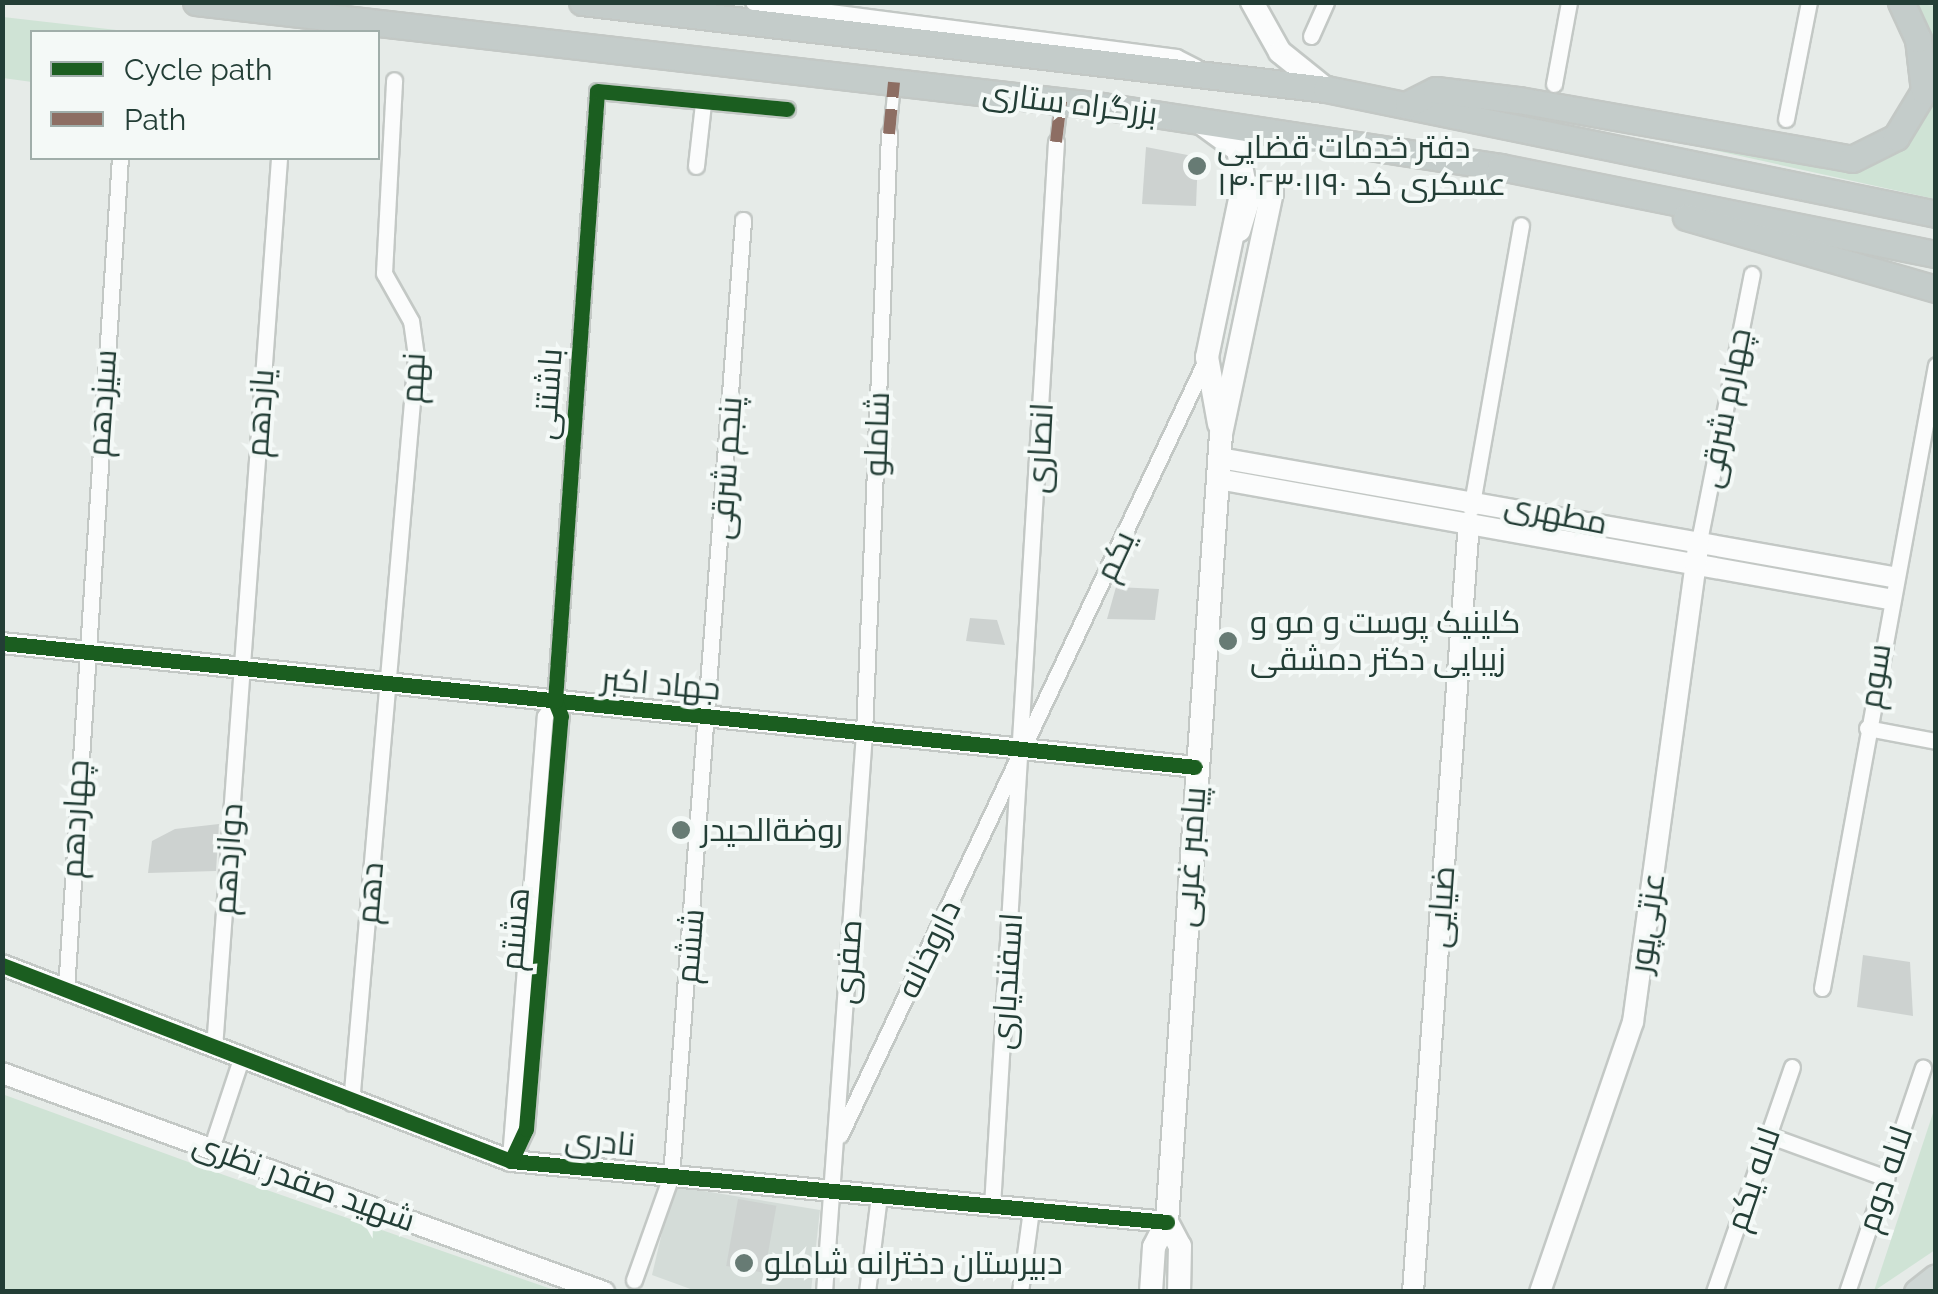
<!DOCTYPE html>
<meta charset="utf-8">
<style>
body{margin:0}
#map{position:relative;width:1938px;height:1294px;overflow:hidden;background:#e6ebe8;font-family:Raleway,Cairo,sans-serif}
div>[style]{position:absolute}
[style*='--x']{left:calc(var(--x)*1px);top:calc(var(--y)*1px);width:calc(var(--w)*1px);rotate:calc(var(--a)*1deg)}
.built>*{inset:0;background:#d4dcd8}
.green>*{inset:0;background:#cfe3d5}
.building>*{inset:0;background:#cdd2d0;transform-origin:0 0}
.roads{filter:drop-shadow(2px 0 #c3c8c5) drop-shadow(-2px 0 #c3c8c5) drop-shadow(0 2px #c3c8c5) drop-shadow(0 -2px #c3c8c5)}
.pedestrian>*{height:11px;margin:-5.5px;padding:0 5.5px;transform-origin:5.5px;border-radius:5.5px;background:#fbfcfc}
.minor>*{height:15px;margin:-7.5px;padding:0 7.5px;transform-origin:7.5px;border-radius:7.5px;background:#fbfcfc}
.tertiary>*{height:20px;margin:-10px;padding:0 10px;transform-origin:10px;border-radius:10px;background:#fbfcfc}
.secondary>*{height:22px;margin:-11px;padding:0 11px;transform-origin:11px;border-radius:11px;background:#fbfcfc}
.primary>*{height:25px;margin:-12.5px;padding:0 12.5px;transform-origin:12.5px;border-radius:12.5px;background:#ced6d4}
.trunk>*{height:25px;margin:-12.5px;padding:0 12.5px;transform-origin:12.5px;border-radius:12.5px;background:#c4ccca}
.quiet>*{height:12px;margin-top:-6px;transform-origin:0;background:repeating-linear-gradient(90deg,#8d6e63 0 25px,transparent 0 37px)}
.cycleway>*{height:15px;margin:-7.5px;padding:0 7.5px;transform-origin:7.5px;border-radius:7.5px;background:#1b5e20}
.dots>*{width:28px;height:28px;translate:-50% -50%;box-sizing:border-box;border:5px solid #f4f9f7;border-radius:50%}
span{translate:-50% -50%;white-space:nowrap;text-align:center;line-height:1.15;-webkit-text-stroke:8px #f4f9f7;paint-order:stroke}
.street-label{font-size:32px;color:#233e36}
.poi-label{font-size:32px;color:#233e36}
.left{translate:0 -50%;text-align:left}
.frame{position:absolute;inset:0;border:5px solid #233e36;pointer-events:none}
.legend{position:absolute;left:30px;top:30px;width:350px;height:130px;box-sizing:border-box;background:#f4f9f7;border:2px solid #a0aeaa;margin:0;padding:12px 18px;list-style:none;font-size:30px;color:#233e36}
.legend li{display:flex;align-items:center;gap:20px;height:50px}
.legend b{width:50px;border:2px solid #a0aeaa}
</style>
<div id="map">
<div class="built">
<div style="clip-path:polygon(673px 1186px,820px 1210px,811px 1291px,696px 1291px,652px 1275px)"></div>
</div>
<div class="green">
<div style="clip-path:polygon(1909px 3px,1936px 6px,1935px 199px,1572px 119px,1853px 169px,1874px 165px,1911px 138px,1934px 90px)"></div>
<div style="clip-path:polygon(3px 17px,134px 32px,32px 32px,32px 82px,3px 78px)"></div>
<div style="clip-path:polygon(2px 1094px,224px 1175px,557px 1291px,3px 1291px)"></div>
<div style="clip-path:polygon(1935px 1107px,1935px 1250px,1874px 1291px)"></div>
</div>
<div class="building">
<div style="clip-path:polygon(1146px 147px,1198px 157px,1196px 206px,1142px 204px)"></div>
<div style="clip-path:polygon(1116px 587px,1159px 589px,1155px 620px,1107px 619px)"></div>
<div style="clip-path:polygon(970px 618px,997px 620px,1005px 645px,966px 641px)"></div>
<div style="clip-path:polygon(219px 824px,216px 871px,148px 873px,152px 841px,175px 829px)"></div>
<div style="clip-path:polygon(1863px 955px,1910px 962px,1913px 1016px,1857px 1007px)"></div>
<div style="left:738px;top:1199px;width:39px;height:68px;rotate:10deg"></div>
</div>
<div class="roads">
<div class="pedestrian">
<div style="--x:889;--y:134;--w:50;--a:-84.3"></div>
<div style="--x:1056;--y:142;--w:41;--a:-83"></div>
</div>
<div class="minor">
<div style="--x:753;--y:2;--w:427;--a:7.4"></div>
<div style="--x:1176;--y:57;--w:22;--a:27"></div>
<div style="--x:1311;--y:36;--w:37;--a:-66"></div>
<div style="--x:1554;--y:84;--w:83;--a:-79.6"></div>
<div style="--x:1786;--y:119;--w:119;--a:-78.9"></div>
<div style="--x:696;--y:166;--w:62;--a:-83.6"></div>
<div style="--x:1471;--y:509;--w:288;--a:-80"></div>
<div style="--x:1699;--y:541;--w:272;--a:-78.8"></div>
<div style="--x:1867;--y:728;--w:70;--a:10.7"></div>
<div style="--x:1822;--y:988;--w:633;--a:-79.63"></div>
<div style="--x:66;--y:990;--w:834;--a:-86.29"></div>
<div style="--x:214;--y:1048;--w:892;--a:-85.82"></div>
<div style="--x:351;--y:1103;--w:750;--a:-85.03"></div>
<div style="--x:416;--y:356;--w:35;--a:-98"></div>
<div style="--x:411;--y:321;--w:55;--a:-119.4"></div>
<div style="--x:384;--y:273;--w:193;--a:-87"></div>
<div style="--x:840;--y:1135;--w:857;--a:-64.72"></div>
<div style="--x:1768;--y:1135;--w:126;--a:20"></div>
<div style="--x:215;--y:1137;--w:82;--a:-71.6"></div>
<div style="--x:510;--y:1158;--w:443;--a:-85.5"></div>
<div style="--x:545;--y:716;--w:18;--a:-56"></div>
<div style="--x:511;--y:1161;--w:35;--a:-65"></div>
<div style="--x:526;--y:1129;--w:414;--a:-85.2"></div>
<div style="--x:561;--y:716;--w:16;--a:-112"></div>
<div style="--x:555;--y:701;--w:611;--a:-86.06"></div>
<div style="--x:597;--y:91;--w:191;--a:5.4"></div>
<div style="--x:992;--y:1206;--w:1066;--a:-86.56"></div>
<div style="--x:634;--y:1280;--w:110;--a:-70.4"></div>
<div style="--x:671;--y:1176;--w:959;--a:-85.69"></div>
<div style="--x:824;--y:1292;--w:560;--a:-85.91"></div>
<div style="--x:864;--y:733;--w:600;--a:-87.61"></div>
<div style="--x:867;--y:1292;--w:97;--a:-82.9"></div>
<div style="--x:1020;--y:1292;--w:83;--a:-82.4"></div>
<div style="--x:1714;--y:1292;--w:238;--a:-70.9"></div>
<div style="--x:1847;--y:1292;--w:237;--a:-71.3"></div>
</div>
<div class="tertiary">
<div style="--x:1220;--y:458;--w:682;--a:10.04"></div>
<div style="--x:1218;--y:479;--w:681;--a:10.15"></div>
<div style="--x:2;--y:643;--w:1199;--a:5.93"></div>
<div style="--x:2;--y:965;--w:545;--a:21.06"></div>
<div style="--x:511;--y:1161;--w:659;--a:5.31"></div>
<div style="--x:2;--y:1073;--w:641;--a:19.99"></div>
<div style="--x:1413;--y:1292;--w:772;--a:-85.84"></div>
<div style="--x:1540;--y:1292;--w:286;--a:-71"></div>
<div style="--x:1633;--y:1022;--w:486;--a:-82.2"></div>
</div>
<div class="secondary">
<div style="--x:1252;--y:2;--w:57;--a:60.8"></div>
<div style="--x:1280;--y:52;--w:59;--a:38.8"></div>
<div style="--x:1197;--y:120;--w:51;--a:36.2"></div>
<div style="--x:1238;--y:150;--w:31;--a:79"></div>
<div style="--x:1244;--y:180;--w:181;--a:101.8"></div>
<div style="--x:1207;--y:357;--w:68;--a:79.8"></div>
<div style="--x:1167;--y:1222;--w:27;--a:62"></div>
<div style="--x:1180;--y:1246;--w:46;--a:91.2"></div>
<div style="--x:1151;--y:1292;--w:45;--a:-86.2"></div>
<div style="--x:1154;--y:1247;--w:28;--a:-63"></div>
<div style="--x:1167;--y:1222;--w:790;--a:-86.08"></div>
<div style="--x:1221;--y:434;--w:246;--a:-78.1"></div>
<div style="--x:1272;--y:193;--w:22;--a:175"></div>
<div style="--x:1250;--y:195;--w:37;--a:107"></div>
</div>
<div class="primary">
<div style="--x:1917;--y:1292;--w:24;--a:-38"></div>
</div>
<div class="trunk">
<div style="--x:196;--y:2;--w:912;--a:6.55"></div>
<div style="--x:1102;--y:106;--w:403;--a:8.7"></div>
<div style="--x:1500;--y:167;--w:445;--a:11.3"></div>
<div style="--x:582;--y:2;--w:749;--a:6.67"></div>
<div style="--x:1326;--y:89;--w:623;--a:11.58"></div>
<div style="--x:1408;--y:104;--w:31;--a:-27"></div>
<div style="--x:1436;--y:90;--w:84;--a:6.9"></div>
<div style="--x:1519;--y:100;--w:338;--a:10"></div>
<div style="--x:1852;--y:159;--w:49;--a:-26.6"></div>
<div style="--x:1896;--y:137;--w:54;--a:-58.7"></div>
<div style="--x:1924;--y:91;--w:52;--a:-96.6"></div>
<div style="--x:1918;--y:39;--w:41;--a:-114.7"></div>
<div style="--x:1686;--y:217;--w:260;--a:16.1"></div>
</div>
</div>
<div class="quiet">
<div style="--x:889;--y:134;--w:52;--a:-84.5"></div>
<div style="--x:1056;--y:142;--w:41;--a:-83"></div>
</div>
<div class="cycleway">
<div style="--x:2;--y:643;--w:1199;--a:5.93"></div>
<div style="--x:2;--y:965;--w:545;--a:21.06"></div>
<div style="--x:511;--y:1161;--w:659;--a:5.31"></div>
<div style="--x:511;--y:1161;--w:35;--a:-65"></div>
<div style="--x:526;--y:1129;--w:414;--a:-85.2"></div>
<div style="--x:561;--y:716;--w:16;--a:-112"></div>
<div style="--x:555;--y:701;--w:611;--a:-86.06"></div>
<div style="--x:597;--y:91;--w:191;--a:5.4"></div>
</div>
<div class="dots">
<div style="left:1197px;top:166px;background:#677b74"></div>
<div style="left:1228px;top:641px;background:#677b74"></div>
<div style="left:681px;top:830px;background:#677b74"></div>
<div style="left:744px;top:1263px;background:#677b74"></div>
</div>
<div class="street-label">
<span style="left:1070px;top:103px;rotate:7deg">بزرگراه ستاری</span>
<span style="left:413px;top:378px;rotate:-87deg">نهم</span>
<span style="left:548px;top:394px;rotate:-86deg">باشتنی</span>
<span style="left:102px;top:403px;rotate:-86deg">سیزدهم</span>
<span style="left:1725px;top:408px;rotate:-79deg">چهارم شرقی</span>
<span style="left:260px;top:413px;rotate:-86deg">یازدهم</span>
<span style="left:877px;top:434px;rotate:-88deg">شاملو</span>
<span style="left:1040px;top:448px;rotate:-87deg">انصاری</span>
<span style="left:726px;top:468px;rotate:-86deg">پنجم شرقی</span>
<span style="left:1556px;top:514px;rotate:11deg">مطهری</span>
<span style="left:1115px;top:556px;rotate:-65deg">یکم</span>
<span style="left:1875px;top:676px;rotate:-81deg">سوم</span>
<span style="left:661px;top:684px;rotate:5deg">جهاد اکبر</span>
<span style="left:75px;top:819px;rotate:-87deg">چهاردهم</span>
<span style="left:1190px;top:857px;rotate:-86deg">پیامبر غربی</span>
<span style="left:228px;top:859px;rotate:-86deg">دوازدهم</span>
<span style="left:370px;top:893px;rotate:-85deg">دهم</span>
<span style="left:1441px;top:907px;rotate:-86deg">ضیایی</span>
<span style="left:1647px;top:923px;rotate:-82deg">عزتی‌پور</span>
<span style="left:515px;top:929px;rotate:-85deg">هشتم</span>
<span style="left:690px;top:946px;rotate:-85deg">ششم</span>
<span style="left:929px;top:949px;rotate:-64deg">داروخانه</span>
<span style="left:848px;top:962px;rotate:-86deg">صفری</span>
<span style="left:1007px;top:981px;rotate:-86deg">اسفندیاری</span>
<span style="left:600px;top:1142px;rotate:5deg">نادری</span>
<span style="left:1753px;top:1179px;rotate:-71deg">لاله یکم</span>
<span style="left:1885px;top:1179px;rotate:-71deg">لاله دوم</span>
<span style="left:304px;top:1182px;rotate:20deg">شهید صفدر نظری</span>
</div>
<div class="poi-label">
<span class="left" style="left:1217px;top:166px">دفتر خدمات قضایی<br>عسکری کد ۱۴۰۲۳۰۱۱۹۰</span>
<span class="left" style="left:1250px;top:641px">کلینیک پوست و مو و<br>زیبایی دکتر دمشقی</span>
<span class="left" style="left:701px;top:830px">روضةالحیدر</span>
<span class="left" style="left:764px;top:1263px">دبیرستان دخترانه شاملو</span>
</div>
<div class="frame"></div>
<ul class="legend">
<li><b style="height:12px;background:#1b5e20"></b>Cycle path</li>
<li><b style="height:12px;background:#8d6e63"></b>Path</li>
</ul>
</div>
